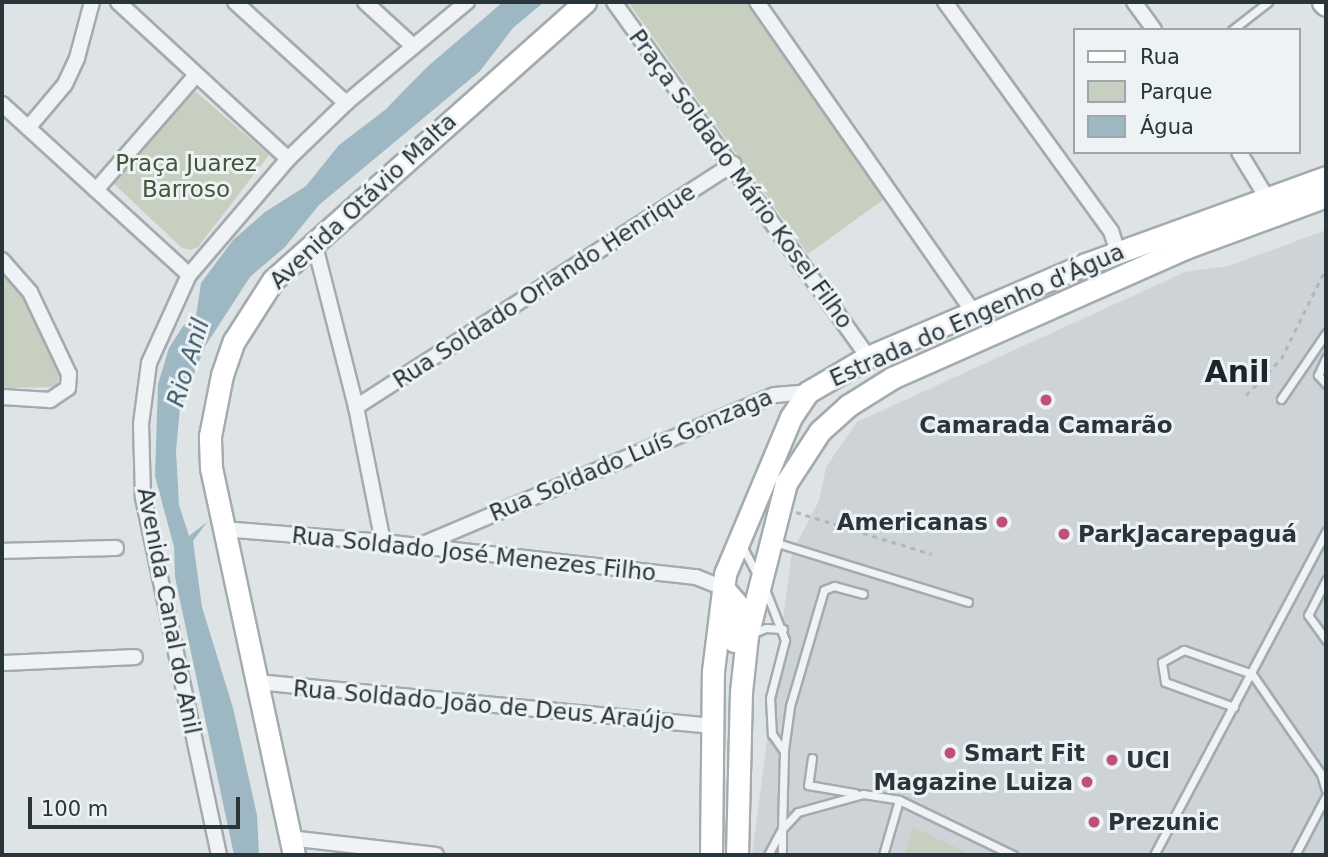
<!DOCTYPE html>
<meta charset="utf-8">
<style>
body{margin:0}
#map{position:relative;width:1328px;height:857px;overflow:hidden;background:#dee3e6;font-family:"DejaVu Sans",sans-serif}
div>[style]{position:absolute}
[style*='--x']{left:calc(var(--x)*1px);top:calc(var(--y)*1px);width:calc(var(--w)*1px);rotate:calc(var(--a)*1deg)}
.built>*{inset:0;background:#cdd3d7}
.green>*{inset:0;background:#c7cfc0}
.water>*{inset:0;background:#9db8c3}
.path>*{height:2.5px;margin-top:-1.25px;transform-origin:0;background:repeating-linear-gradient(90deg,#b0b6b9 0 5px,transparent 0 10px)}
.roads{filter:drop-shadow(2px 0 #a4abaf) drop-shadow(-2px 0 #a4abaf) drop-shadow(0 2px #a4abaf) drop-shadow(0 -2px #a4abaf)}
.lane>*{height:7px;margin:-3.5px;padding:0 3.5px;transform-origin:3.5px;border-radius:3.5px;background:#f0f3f5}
.street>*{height:14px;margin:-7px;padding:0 7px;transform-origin:7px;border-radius:7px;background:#f0f3f5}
.secondary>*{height:21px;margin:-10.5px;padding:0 10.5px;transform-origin:10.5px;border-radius:10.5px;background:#fff}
.dots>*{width:19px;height:19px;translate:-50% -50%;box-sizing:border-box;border:4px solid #edf2f4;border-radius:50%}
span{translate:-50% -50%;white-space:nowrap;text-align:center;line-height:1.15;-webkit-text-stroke:6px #edf2f4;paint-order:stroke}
.park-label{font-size:23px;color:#445538}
.street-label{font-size:23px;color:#29343b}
.poi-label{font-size:23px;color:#29343b;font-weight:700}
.right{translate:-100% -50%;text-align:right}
.left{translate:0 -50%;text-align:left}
.water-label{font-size:24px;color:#385a6b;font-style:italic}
.district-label{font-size:30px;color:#1b252c;font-weight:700}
.frame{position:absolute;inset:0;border:4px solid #29343b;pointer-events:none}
.legend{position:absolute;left:1073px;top:28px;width:228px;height:126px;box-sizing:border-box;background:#edf2f4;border:2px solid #9fa6aa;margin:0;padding:9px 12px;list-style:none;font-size:21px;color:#29343b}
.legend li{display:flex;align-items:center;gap:14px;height:35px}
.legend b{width:35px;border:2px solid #9fa6aa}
.scale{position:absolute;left:28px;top:797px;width:212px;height:32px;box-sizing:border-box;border:4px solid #29343b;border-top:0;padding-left:9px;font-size:21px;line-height:24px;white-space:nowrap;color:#29343b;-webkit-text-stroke:5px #edf2f4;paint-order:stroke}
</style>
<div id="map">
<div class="built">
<div style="clip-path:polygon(1326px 230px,1326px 855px,752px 855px,792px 552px,819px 501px,826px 467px,857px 422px,1185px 272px,1229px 266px)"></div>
</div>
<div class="green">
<div style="clip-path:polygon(628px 2px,749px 2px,887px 197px,808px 254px)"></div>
<div style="clip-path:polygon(195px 91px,269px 155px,198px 247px,191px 250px,182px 248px,112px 182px)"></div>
<div style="clip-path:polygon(2px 266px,20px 287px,60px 370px,57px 387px,2px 388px)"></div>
<div style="clip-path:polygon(913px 827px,971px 855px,905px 855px)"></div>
</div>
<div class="water">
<div style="clip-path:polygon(503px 2px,544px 2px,513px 28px,480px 71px,319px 205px,285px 247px,250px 277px,206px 345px,180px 407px,176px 451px,179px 505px,189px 536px,207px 522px,193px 541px,202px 607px,233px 708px,257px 815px,259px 855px,234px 855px,175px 577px,174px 547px,155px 476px,158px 384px,169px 348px,183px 326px,196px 316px,201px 283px,233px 240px,265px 212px,306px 186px,339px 145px,385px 110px,427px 67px)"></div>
</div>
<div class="path">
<div style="--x:1246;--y:395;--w:50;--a:-45.8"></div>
<div style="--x:1281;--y:359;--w:102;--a:-63.7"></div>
<div style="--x:796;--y:512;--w:142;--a:17.2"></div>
</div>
<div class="roads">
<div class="lane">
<div style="--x:1232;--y:30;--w:46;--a:-37.9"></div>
<div style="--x:1326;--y:358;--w:19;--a:115"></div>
<div style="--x:1318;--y:375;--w:12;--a:48"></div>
<div style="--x:1281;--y:399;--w:80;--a:-55.7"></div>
<div style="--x:774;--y:542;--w:203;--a:17.2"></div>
<div style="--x:742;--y:546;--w:34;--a:62"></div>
<div style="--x:1326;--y:580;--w:39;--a:117"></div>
<div style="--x:1308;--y:615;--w:31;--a:54"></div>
<div style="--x:765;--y:589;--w:55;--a:68.6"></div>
<div style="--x:785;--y:640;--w:60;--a:104.5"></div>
<div style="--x:770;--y:698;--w:36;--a:87"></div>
<div style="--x:772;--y:734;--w:19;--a:55"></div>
<div style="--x:751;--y:634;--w:16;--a:-22"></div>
<div style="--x:766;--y:628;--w:17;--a:3"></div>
<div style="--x:1234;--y:707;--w:73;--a:-160.1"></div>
<div style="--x:1165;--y:682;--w:20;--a:-99"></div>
<div style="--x:1162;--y:662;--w:25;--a:-29"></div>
<div style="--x:1184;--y:650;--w:72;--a:19.4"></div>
<div style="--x:1252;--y:674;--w:121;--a:55.4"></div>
<div style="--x:1321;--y:774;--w:17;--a:73"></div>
<div style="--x:812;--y:758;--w:27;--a:98"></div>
<div style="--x:808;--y:785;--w:48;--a:9.7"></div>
<div style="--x:768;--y:855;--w:30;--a:-62"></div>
<div style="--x:782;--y:829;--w:79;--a:-88.5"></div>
<div style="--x:784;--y:750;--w:44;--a:-82.2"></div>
<div style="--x:790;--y:706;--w:121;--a:-73.7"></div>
<div style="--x:824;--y:590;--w:11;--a:-22"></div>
<div style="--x:834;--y:586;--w:30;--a:15"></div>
<div style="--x:782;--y:855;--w:26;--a:-90"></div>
<div style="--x:782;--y:829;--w:23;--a:-47"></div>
<div style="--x:798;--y:812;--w:67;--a:-15.5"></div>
<div style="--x:863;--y:794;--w:36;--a:9"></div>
<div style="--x:899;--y:800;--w:127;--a:25.8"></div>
<div style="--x:883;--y:855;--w:57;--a:-73.8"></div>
<div style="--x:1154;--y:855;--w:367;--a:-62"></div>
<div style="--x:1295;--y:855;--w:67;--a:-62.3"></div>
</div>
<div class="street">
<div style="--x:118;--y:2;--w:231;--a:42.7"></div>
<div style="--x:235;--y:2;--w:150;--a:42.3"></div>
<div style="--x:365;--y:2;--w:64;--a:42.5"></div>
<div style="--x:614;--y:2;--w:437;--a:54.4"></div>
<div style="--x:757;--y:2;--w:381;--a:55.1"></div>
<div style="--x:945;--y:2;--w:283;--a:54.1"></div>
<div style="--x:1111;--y:231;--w:22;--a:72"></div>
<div style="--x:1134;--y:2;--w:34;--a:54"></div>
<div style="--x:2;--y:104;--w:253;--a:42.4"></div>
<div style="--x:28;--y:128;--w:57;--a:-49.9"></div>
<div style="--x:65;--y:84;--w:29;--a:-65"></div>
<div style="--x:77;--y:58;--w:58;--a:-75"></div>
<div style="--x:1239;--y:152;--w:54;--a:58.7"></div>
<div style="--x:96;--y:190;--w:152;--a:-49"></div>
<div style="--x:314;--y:242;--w:170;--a:75.7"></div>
<div style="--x:356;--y:407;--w:138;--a:78.7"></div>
<div style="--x:2;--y:260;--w:43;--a:48.8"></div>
<div style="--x:30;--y:292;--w:91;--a:64.6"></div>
<div style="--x:69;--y:374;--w:14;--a:94"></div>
<div style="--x:68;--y:388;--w:22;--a:146"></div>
<div style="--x:50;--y:400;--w:48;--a:-176.4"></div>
<div style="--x:356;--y:407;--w:449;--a:-32.8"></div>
<div style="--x:223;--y:529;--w:161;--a:4.6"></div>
<div style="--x:383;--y:542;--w:315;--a:6.4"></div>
<div style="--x:696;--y:577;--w:29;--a:22"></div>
<div style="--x:421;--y:545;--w:384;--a:-23"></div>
<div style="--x:775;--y:395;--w:33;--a:-5"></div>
<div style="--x:2;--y:551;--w:114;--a:-1.5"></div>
<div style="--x:2;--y:663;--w:133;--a:-2.6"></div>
<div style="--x:256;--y:682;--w:457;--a:5.5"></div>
<div style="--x:290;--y:838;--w:147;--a:6.6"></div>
<div style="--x:219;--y:855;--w:367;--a:-102"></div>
<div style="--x:143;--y:496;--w:72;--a:-91.6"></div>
<div style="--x:141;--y:424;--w:62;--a:-82.5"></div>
<div style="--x:149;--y:363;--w:97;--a:-65.6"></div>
<div style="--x:189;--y:275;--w:153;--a:-49.5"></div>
<div style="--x:288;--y:159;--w:81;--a:-44"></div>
<div style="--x:346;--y:103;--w:158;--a:-39.9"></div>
</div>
<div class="secondary">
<div style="--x:1323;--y:2;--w:4;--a:45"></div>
<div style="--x:723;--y:588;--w:20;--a:49"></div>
<div style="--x:736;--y:603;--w:38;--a:93"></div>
<div style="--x:294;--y:855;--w:396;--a:-102.1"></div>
<div style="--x:211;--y:468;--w:32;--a:-92"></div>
<div style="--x:210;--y:436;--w:62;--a:-78.9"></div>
<div style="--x:222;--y:375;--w:36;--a:-71"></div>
<div style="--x:234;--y:341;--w:72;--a:-57.4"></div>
<div style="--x:273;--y:280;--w:418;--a:-41.7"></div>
<div style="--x:711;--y:855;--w:184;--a:-89.4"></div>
<div style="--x:713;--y:671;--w:98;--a:-82.9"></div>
<div style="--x:725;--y:574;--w:170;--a:-67.2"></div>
<div style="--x:791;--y:417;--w:30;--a:-56"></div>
<div style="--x:808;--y:392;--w:69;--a:-30.3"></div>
<div style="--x:868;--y:357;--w:237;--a:-23.1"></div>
<div style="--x:1086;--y:264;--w:255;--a:-19.9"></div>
<div style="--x:737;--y:855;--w:163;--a:-88.6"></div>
<div style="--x:741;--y:692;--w:56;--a:-83.9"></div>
<div style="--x:747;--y:636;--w:158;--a:-75.7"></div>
<div style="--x:786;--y:483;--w:62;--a:-56.8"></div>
<div style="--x:820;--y:431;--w:39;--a:-42"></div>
<div style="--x:849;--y:405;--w:51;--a:-32.1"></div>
<div style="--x:892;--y:378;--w:321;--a:-23.9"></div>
<div style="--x:1185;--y:248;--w:150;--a:-20.2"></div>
</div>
</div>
<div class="dots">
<div style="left:1046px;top:400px;background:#bf5079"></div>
<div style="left:1002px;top:522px;background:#bf5079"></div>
<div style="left:1064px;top:534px;background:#bf5079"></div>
<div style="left:950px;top:753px;background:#bf5079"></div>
<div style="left:1112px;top:760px;background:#bf5079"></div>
<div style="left:1087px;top:782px;background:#bf5079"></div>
<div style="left:1094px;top:822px;background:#bf5079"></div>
</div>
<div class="park-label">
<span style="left:186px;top:176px">Praça Juarez<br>Barroso</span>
</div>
<div class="street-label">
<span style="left:741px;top:179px;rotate:54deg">Praça Soldado Mário Kosel Filho</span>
<span style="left:363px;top:201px;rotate:-43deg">Avenida Otávio Malta</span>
<span style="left:544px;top:286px;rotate:-33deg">Rua Soldado Orlando Henrique</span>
<span style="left:977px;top:315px;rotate:-24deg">Estrada do Engenho d'Água</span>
<span style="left:631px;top:455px;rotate:-23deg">Rua Soldado Luís Gonzaga</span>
<span style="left:474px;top:554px;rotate:6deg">Rua Soldado José Menezes Filho</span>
<span style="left:169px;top:611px;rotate:79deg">Avenida Canal do Anil</span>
<span style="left:484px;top:705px;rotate:5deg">Rua Soldado João de Deus Araújo</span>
</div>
<div class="poi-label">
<span style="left:1046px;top:425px">Camarada Camarão</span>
<span class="right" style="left:988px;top:522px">Americanas</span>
<span class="left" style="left:1078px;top:534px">ParkJacarepaguá</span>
<span class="left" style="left:964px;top:753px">Smart Fit</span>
<span class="left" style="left:1126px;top:760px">UCI</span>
<span class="right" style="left:1073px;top:782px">Magazine Luiza</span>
<span class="left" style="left:1108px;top:822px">Prezunic</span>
</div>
<div class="water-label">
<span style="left:189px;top:363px;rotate:-73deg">Rio Anil</span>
</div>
<div class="district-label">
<span style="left:1237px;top:372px">Anil</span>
</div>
<div class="frame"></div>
<ul class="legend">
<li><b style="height:9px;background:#fff"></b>Rua</li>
<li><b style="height:19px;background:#c7cfc0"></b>Parque</li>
<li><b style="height:19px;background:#9db8c3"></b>Água</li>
</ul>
<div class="scale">100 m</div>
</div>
